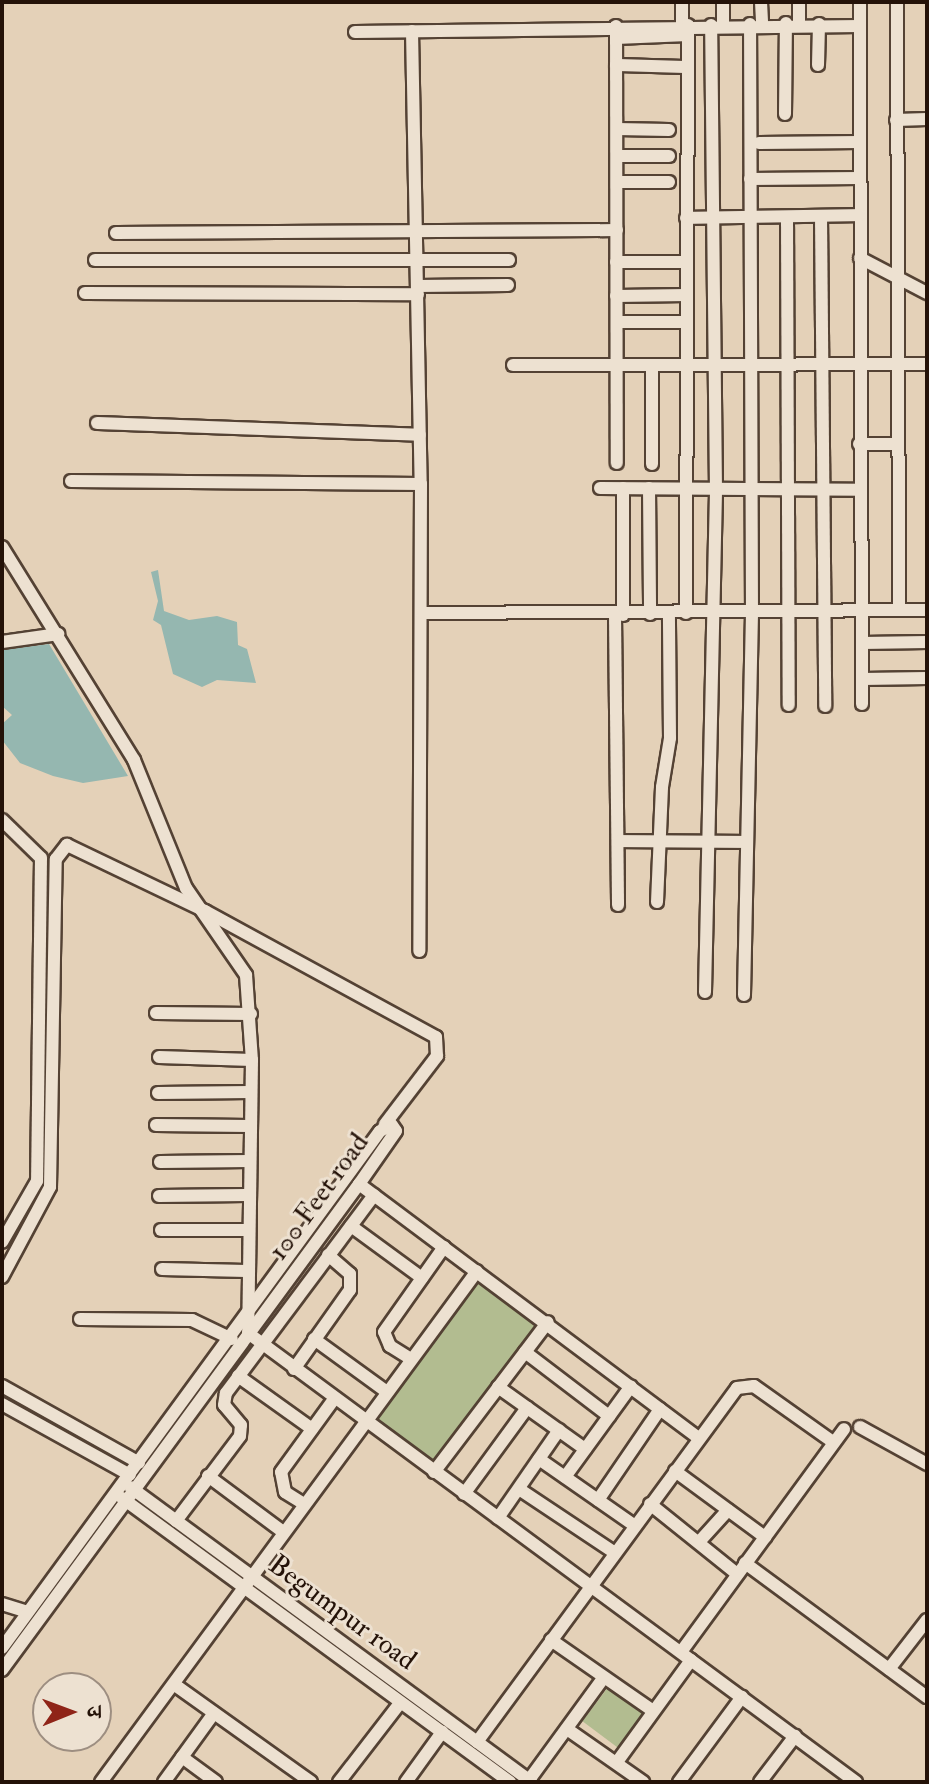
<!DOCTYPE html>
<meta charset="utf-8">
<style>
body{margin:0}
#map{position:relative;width:929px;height:1784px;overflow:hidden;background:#e4d1b8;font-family:"IM FELL Double Pica","Noto Serif Devanagari",serif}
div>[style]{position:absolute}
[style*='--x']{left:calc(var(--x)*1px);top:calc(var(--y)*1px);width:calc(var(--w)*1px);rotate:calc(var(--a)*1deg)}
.green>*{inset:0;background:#b2bc90;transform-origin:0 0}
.water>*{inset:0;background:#95b7b0}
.roads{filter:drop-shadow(2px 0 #544234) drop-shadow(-2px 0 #544234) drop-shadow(0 2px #544234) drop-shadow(0 -2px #544234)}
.minor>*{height:12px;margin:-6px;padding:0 6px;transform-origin:6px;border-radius:6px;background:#ede1d1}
span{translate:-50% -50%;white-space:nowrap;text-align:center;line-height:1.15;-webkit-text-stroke:6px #ede1d1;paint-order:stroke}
.street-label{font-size:28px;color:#241208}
.frame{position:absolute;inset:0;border:4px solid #241208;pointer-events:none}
.north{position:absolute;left:32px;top:1672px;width:80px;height:80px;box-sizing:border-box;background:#ede1d1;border:2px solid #9d8e81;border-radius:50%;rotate:89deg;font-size:22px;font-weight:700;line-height:32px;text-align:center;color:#241208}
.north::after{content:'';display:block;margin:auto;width:28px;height:36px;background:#8f2418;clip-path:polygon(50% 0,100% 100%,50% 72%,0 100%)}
</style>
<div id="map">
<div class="green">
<div style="left:478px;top:1282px;width:72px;height:170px;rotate:37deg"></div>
<div style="left:609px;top:1686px;width:46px;height:44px;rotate:37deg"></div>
</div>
<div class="water">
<div style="clip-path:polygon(158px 570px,164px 611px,189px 620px,217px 616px,237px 622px,238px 645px,247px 649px,256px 683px,217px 680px,202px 687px,173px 674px,161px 625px,153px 620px,158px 601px,151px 572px)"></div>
<div style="clip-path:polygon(49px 644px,128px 776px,83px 783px,53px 776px,20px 763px,2px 740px,2px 724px,12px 715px,2px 706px,2px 650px)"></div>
</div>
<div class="roads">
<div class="minor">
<div style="--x:682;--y:2;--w:23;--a:90"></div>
<div style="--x:723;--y:2;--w:23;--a:90"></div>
<div style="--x:761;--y:2;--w:22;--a:87"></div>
<div style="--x:799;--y:2;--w:21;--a:90"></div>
<div style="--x:860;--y:2;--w:702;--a:89.84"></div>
<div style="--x:897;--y:2;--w:607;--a:89.81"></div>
<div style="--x:616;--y:26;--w:437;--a:89.9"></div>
<div style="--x:412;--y:31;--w:453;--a:88.9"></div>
<div style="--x:421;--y:484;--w:467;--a:90.2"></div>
<div style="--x:355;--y:32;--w:505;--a:-0.68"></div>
<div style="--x:616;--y:38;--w:72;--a:-2.4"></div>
<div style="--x:616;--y:65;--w:71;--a:1.6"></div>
<div style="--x:818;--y:65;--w:41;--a:-88.6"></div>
<div style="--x:785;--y:114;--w:91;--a:-89.4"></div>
<div style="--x:896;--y:120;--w:31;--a:-2"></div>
<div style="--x:617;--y:129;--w:52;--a:1.1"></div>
<div style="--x:759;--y:143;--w:100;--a:-0.6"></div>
<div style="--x:617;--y:156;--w:52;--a:0"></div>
<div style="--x:750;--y:179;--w:109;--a:-0.5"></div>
<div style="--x:617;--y:182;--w:52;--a:0"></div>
<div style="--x:821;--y:216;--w:490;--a:89.5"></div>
<div style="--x:787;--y:217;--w:488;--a:89.8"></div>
<div style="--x:686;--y:218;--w:173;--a:-1"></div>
<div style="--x:116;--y:233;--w:501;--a:-0.34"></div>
<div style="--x:860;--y:258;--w:76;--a:27.6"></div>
<div style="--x:95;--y:260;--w:414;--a:0"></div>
<div style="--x:616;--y:262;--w:71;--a:0"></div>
<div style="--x:418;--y:286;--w:90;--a:-0.6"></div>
<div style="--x:85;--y:293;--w:333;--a:0.2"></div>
<div style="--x:616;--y:296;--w:71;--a:-0.8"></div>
<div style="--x:617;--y:322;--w:70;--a:0"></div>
<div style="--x:513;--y:365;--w:414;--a:-0.1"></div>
<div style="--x:652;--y:365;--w:99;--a:90"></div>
<div style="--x:97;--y:423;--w:323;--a:2.1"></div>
<div style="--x:859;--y:444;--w:39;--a:0"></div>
<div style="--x:71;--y:481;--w:350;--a:0.5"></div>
<div style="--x:600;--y:488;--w:260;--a:0.4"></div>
<div style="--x:623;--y:488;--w:127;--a:90"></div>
<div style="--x:649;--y:488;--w:126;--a:89.5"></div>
<div style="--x:2;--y:547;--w:251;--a:58.2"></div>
<div style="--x:134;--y:760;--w:138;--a:67.9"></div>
<div style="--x:186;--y:888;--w:106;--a:55.4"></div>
<div style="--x:246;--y:975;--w:85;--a:86"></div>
<div style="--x:252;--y:1060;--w:273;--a:90.8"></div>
<div style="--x:248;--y:1333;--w:756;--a:36.45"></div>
<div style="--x:422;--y:613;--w:505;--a:-0.34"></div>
<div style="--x:686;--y:613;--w:588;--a:-89.81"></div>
<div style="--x:615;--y:615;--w:290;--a:89.4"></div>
<div style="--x:2;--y:642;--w:57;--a:-8.1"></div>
<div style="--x:862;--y:643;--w:65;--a:-0.9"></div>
<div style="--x:863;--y:679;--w:64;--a:-0.9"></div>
<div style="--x:2;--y:820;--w:54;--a:44.3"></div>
<div style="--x:41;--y:858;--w:323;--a:90.7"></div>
<div style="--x:37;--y:1181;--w:70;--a:119.8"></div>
<div style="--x:618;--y:841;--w:129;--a:0.4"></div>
<div style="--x:657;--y:902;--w:115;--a:-87.5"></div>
<div style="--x:662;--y:787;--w:50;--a:-80.7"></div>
<div style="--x:670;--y:738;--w:124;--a:-90.5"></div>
<div style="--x:705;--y:992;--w:502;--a:-88.74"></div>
<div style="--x:716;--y:490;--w:465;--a:-90.6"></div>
<div style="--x:744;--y:995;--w:380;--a:-88.8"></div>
<div style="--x:752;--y:615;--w:591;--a:-90.19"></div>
<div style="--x:156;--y:1013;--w:95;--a:0.6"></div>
<div style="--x:159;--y:1057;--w:93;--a:1.8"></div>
<div style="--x:158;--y:1093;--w:92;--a:-0.6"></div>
<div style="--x:156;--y:1125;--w:93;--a:0.6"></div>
<div style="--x:160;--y:1162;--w:89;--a:-0.6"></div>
<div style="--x:359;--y:1184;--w:424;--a:36.8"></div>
<div style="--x:159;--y:1196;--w:87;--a:-0.7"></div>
<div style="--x:351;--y:1226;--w:88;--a:36.2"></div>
<div style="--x:161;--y:1230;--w:85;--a:0"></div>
<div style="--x:162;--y:1269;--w:84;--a:1.4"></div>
<div style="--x:2;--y:1277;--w:102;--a:-61.9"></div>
<div style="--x:50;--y:1187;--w:328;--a:-89"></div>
<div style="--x:56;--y:859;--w:18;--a:-52"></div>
<div style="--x:67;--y:845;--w:153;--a:25.6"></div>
<div style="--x:205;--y:911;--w:263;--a:28.6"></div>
<div style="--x:436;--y:1037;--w:19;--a:87"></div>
<div style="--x:437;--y:1056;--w:86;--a:127.4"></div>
<div style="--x:80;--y:1319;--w:112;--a:0.5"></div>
<div style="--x:192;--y:1320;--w:44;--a:25.4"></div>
<div style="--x:314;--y:1339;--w:90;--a:36"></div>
<div style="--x:525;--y:1352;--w:106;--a:37.3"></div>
<div style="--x:411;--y:1359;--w:25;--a:-148"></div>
<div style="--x:390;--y:1346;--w:15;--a:-113"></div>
<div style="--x:384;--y:1332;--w:104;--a:-54.8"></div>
<div style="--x:294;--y:1369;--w:97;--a:-54.7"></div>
<div style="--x:350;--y:1290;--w:16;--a:-90"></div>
<div style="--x:350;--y:1274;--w:29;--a:-139"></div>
<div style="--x:238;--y:1376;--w:91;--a:35.6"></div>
<div style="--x:2;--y:1386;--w:157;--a:29.3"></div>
<div style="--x:498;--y:1387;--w:107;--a:35.5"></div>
<div style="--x:2;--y:1404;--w:146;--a:29"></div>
<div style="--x:860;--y:1427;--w:77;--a:28.9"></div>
<div style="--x:539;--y:1459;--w:117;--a:34.9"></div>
<div style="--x:675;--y:1471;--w:112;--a:36.3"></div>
<div style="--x:434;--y:1472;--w:188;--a:-52.8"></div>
<div style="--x:208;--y:1476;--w:94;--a:36.7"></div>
<div style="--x:565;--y:1477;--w:112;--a:-54"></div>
<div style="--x:130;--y:1487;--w:498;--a:36.3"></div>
<div style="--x:519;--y:1489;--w:115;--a:33.7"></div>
<div style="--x:464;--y:1494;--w:107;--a:-53.8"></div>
<div style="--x:122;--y:1498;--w:481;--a:36.2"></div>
<div style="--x:598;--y:1500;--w:110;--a:-55.7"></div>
<div style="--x:304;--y:1504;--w:22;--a:-148"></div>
<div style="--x:285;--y:1492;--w:20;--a:-101"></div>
<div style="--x:281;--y:1472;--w:90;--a:-54"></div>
<div style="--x:650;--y:1504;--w:112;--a:38.8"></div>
<div style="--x:498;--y:1518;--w:107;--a:-55.3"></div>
<div style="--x:176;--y:1521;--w:106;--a:-53"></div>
<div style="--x:240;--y:1436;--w:11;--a:-85"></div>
<div style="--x:241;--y:1425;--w:26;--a:-130"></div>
<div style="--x:224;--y:1405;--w:12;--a:-81"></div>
<div style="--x:226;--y:1393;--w:247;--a:-53.2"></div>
<div style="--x:699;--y:1542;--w:43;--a:-47.8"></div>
<div style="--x:745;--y:1563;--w:226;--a:36.4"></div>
<div style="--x:2;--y:1604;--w:27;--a:17"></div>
<div style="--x:551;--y:1640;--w:124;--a:34.8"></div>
<div style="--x:2;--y:1648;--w:640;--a:-53.83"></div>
<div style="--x:380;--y:1131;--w:13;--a:-27"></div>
<div style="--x:392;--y:1125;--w:7;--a:56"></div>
<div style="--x:396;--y:1131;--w:65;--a:124.9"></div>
<div style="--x:359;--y:1184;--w:603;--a:126.3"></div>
<div style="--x:681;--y:1652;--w:276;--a:-53.8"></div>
<div style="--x:889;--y:1669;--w:62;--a:-52.2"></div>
<div style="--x:175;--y:1685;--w:167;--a:35.5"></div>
<div style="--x:567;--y:1729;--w:93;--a:34.9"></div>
<div style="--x:477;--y:1742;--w:439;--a:-53.7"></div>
<div style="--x:737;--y:1388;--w:17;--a:-7"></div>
<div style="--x:754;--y:1386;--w:97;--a:35.3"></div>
<div style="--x:182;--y:1757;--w:42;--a:36.3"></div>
<div style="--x:617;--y:1762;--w:126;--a:-54"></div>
<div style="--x:529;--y:1780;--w:127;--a:-53.9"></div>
<div style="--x:101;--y:1782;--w:634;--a:-53.65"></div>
<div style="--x:164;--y:1782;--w:85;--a:-54.1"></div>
<div style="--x:339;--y:1782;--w:100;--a:-52.3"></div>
<div style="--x:406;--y:1782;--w:62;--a:-54.2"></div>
<div style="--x:679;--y:1782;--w:106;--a:-53.5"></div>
<div style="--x:760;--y:1782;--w:58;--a:-52.7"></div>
</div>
</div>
<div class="street-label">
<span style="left:319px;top:1197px;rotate:-54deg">100 Feet road</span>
<span style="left:342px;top:1613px;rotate:36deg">Begumpur road</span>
</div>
<div class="frame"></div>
<div class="north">उ</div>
</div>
